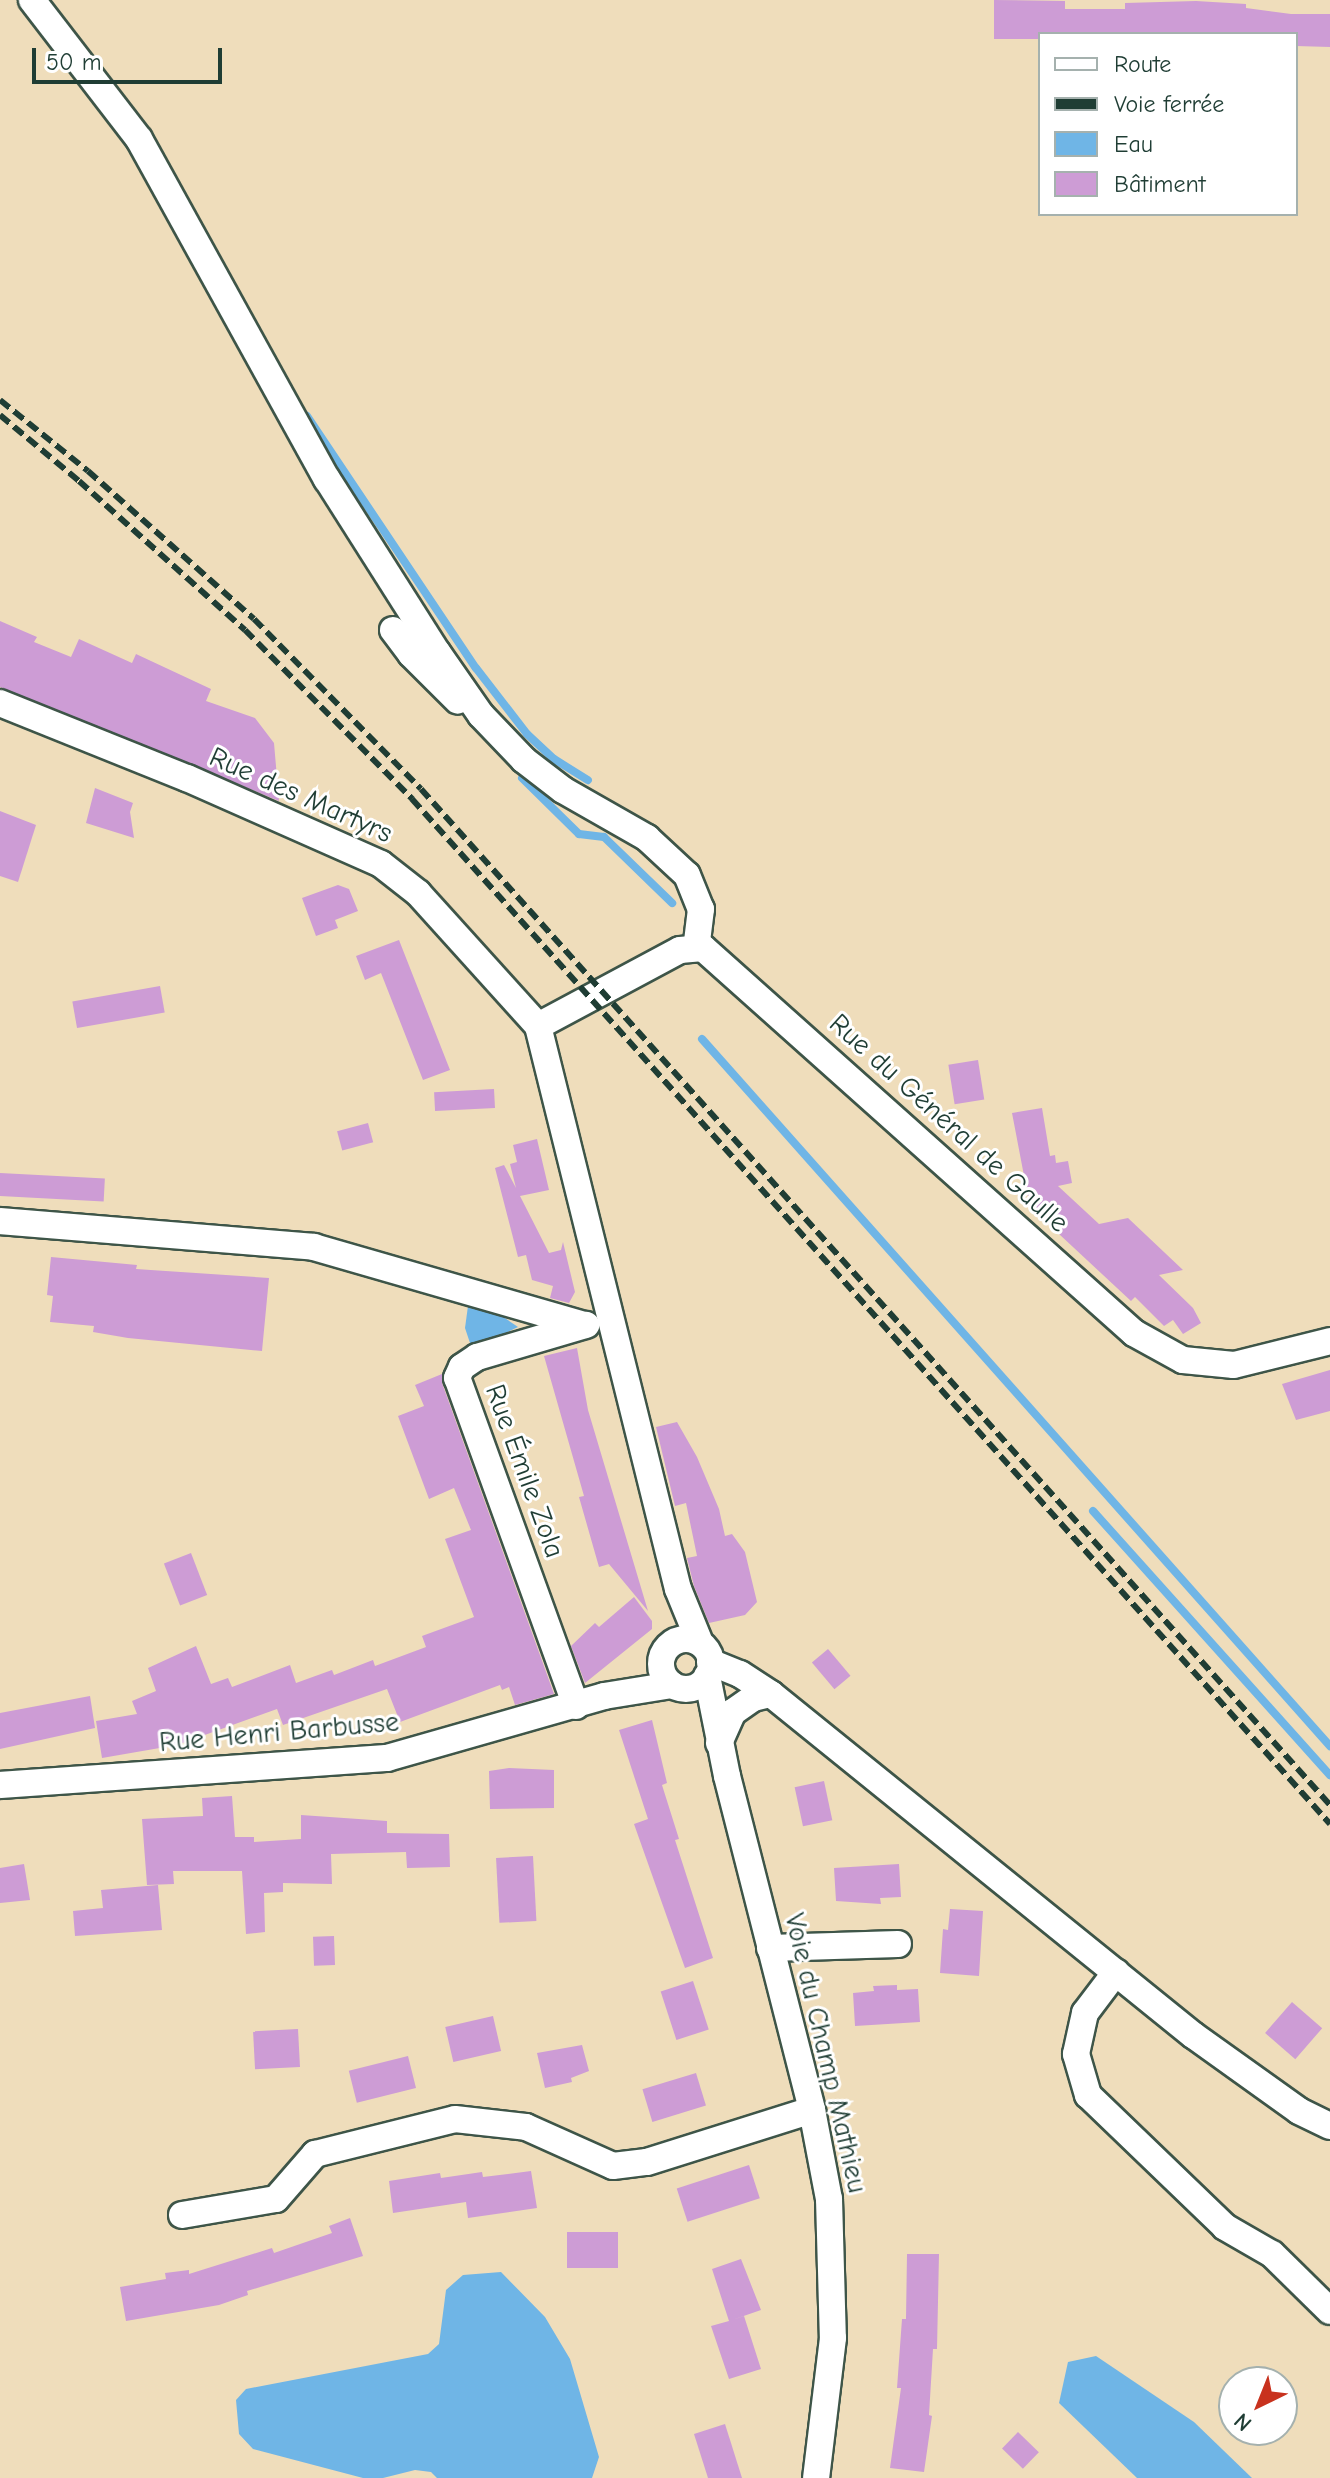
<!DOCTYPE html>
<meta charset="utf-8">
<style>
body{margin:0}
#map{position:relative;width:1330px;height:2478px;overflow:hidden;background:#efddbb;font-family:"Comic Neue",sans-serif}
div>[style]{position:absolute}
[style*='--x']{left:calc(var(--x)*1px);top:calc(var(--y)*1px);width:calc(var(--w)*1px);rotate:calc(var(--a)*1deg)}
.water>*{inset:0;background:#6fb5e6}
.stream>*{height:8px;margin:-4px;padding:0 4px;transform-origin:4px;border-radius:4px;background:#6fb5e6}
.building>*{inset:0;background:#cd9cd5;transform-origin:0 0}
.roads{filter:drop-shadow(2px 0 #3e5548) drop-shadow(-2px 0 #3e5548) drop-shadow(0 2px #3e5548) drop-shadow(0 -2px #3e5548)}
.minor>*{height:26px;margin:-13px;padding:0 13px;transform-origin:13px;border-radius:13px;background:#fff}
.minor>.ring{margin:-13px;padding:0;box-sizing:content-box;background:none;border:26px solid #fff;border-radius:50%}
.rail>*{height:6px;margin-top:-3px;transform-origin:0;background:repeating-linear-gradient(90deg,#1f3d34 0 12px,transparent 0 18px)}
span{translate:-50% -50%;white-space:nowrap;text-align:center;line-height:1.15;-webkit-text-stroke:6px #fff;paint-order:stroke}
.street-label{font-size:28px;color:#1f3d34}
.legend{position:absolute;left:1038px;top:32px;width:260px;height:184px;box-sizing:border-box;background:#fff;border:2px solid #a5b1ae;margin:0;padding:10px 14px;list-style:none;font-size:24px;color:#1f3d34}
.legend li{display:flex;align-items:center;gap:16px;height:40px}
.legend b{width:40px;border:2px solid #a5b1ae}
.north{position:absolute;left:1218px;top:2366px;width:80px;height:80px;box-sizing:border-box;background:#fff;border:2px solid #a5b1ae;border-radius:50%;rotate:223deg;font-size:22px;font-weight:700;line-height:32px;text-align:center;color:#1f3d34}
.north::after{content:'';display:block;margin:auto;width:28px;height:36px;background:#c8321e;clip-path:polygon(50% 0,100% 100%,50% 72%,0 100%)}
.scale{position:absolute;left:32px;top:48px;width:190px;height:36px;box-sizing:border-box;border:4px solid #1f3d34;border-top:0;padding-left:10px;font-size:24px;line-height:28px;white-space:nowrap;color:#1f3d34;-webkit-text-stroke:6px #fff;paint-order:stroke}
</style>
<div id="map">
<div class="water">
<div style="clip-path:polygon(468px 1306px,496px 1312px,518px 1327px,479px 1346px,470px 1343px,465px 1328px)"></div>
<div style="clip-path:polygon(501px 2272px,545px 2317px,570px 2359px,599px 2457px,592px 2478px,437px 2478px,431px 2472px,415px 2470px,383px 2478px,363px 2478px,253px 2449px,239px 2434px,236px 2400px,246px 2389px,428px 2354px,439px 2344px,446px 2290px,463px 2275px)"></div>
<div style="clip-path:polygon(1096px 2356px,1194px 2422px,1252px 2478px,1137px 2478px,1059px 2403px,1068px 2362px)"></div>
</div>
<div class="stream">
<div style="--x:307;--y:416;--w:303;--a:56.2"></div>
<div style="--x:476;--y:668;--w:83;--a:52.3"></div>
<div style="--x:527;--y:734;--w:37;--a:43"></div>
<div style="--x:554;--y:759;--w:40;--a:32"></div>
<div style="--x:522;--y:778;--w:80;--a:44.5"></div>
<div style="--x:579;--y:834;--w:25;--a:7"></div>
<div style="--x:604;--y:837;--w:95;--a:44.1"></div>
<div style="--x:702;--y:1039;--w:946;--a:48.39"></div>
<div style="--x:1093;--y:1511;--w:355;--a:48.1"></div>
</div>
<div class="building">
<div style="clip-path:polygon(994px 0,1065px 1px,1065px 9px,1125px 9px,1125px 3px,1196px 1px,1246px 4px,1246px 8px,1291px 14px,1330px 14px,1330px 47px,1296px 46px,1296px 34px,1040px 34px,1040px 39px,994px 39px)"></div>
<div style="clip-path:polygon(0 621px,37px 637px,34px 642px,71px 657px,79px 639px,132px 663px,136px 654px,211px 689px,206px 701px,255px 718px,274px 743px,279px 801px,0 687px)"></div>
<div style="clip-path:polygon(95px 788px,133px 803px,130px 812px,134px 838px,86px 823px)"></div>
<div style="clip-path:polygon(0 811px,36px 825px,18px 882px,0 876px)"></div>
<div style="clip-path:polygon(338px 885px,349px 889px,358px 911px,335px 920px,338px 928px,316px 936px,302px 898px)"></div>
<div style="clip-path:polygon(399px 940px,450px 1070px,423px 1080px,381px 973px,365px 980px,356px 956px)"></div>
<div style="left:160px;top:986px;width:27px;height:89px;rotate:80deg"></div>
<div style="left:978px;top:1060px;width:40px;height:30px;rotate:81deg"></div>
<div style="left:494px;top:1089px;width:19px;height:60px;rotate:87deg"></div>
<div style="clip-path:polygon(1042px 1108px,1050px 1156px,1055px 1155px,1056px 1163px,1068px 1161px,1072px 1183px,1058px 1186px,1099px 1224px,1128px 1218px,1183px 1270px,1159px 1275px,1193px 1308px,1201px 1323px,1183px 1334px,1173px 1320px,1164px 1326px,1135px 1297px,1131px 1301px,1030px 1207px,1012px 1113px)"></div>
<div style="left:368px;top:1123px;width:20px;height:32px;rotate:75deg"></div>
<div style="clip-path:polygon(537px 1139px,549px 1190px,520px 1196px,549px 1253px,561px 1250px,563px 1242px,575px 1292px,569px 1303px,550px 1298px,553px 1286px,532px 1280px,526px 1255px,518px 1257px,495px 1168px,504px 1165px,516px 1188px,510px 1164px,517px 1162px,513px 1145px)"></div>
<div style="left:0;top:1173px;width:105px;height:23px;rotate:3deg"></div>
<div style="clip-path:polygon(51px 1257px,137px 1265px,136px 1269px,269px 1278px,262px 1351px,128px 1338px,93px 1332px,94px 1326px,50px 1322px,53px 1296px,47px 1295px)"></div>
<div style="clip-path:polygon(577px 1348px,588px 1410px,648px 1611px,609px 1564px,599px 1567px,579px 1497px,584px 1496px,544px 1356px)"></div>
<div style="clip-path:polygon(1330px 1370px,1330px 1411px,1296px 1420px,1282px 1384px)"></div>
<div style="clip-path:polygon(442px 1374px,442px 1383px,554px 1694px,515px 1705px,509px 1687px,502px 1690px,500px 1685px,400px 1722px,387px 1689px,283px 1725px,277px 1709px,177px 1745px,102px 1758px,96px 1721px,137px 1714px,132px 1701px,156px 1691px,148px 1668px,196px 1646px,211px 1684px,228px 1678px,232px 1687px,290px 1665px,296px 1683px,332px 1670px,334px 1675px,373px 1660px,375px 1666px,426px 1647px,422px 1636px,474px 1617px,445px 1539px,471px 1530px,454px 1488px,429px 1499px,398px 1416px,424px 1406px,415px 1385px)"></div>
<div style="clip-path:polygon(677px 1422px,697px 1457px,719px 1509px,725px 1536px,732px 1534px,745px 1552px,757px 1602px,745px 1615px,709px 1623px,694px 1586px,687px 1558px,697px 1556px,686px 1503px,675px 1506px,656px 1427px)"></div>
<div style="left:191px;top:1553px;width:45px;height:29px;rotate:69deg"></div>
<div style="clip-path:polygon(634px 1597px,652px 1621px,652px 1629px,585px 1683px,571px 1646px,595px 1623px,599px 1627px)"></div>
<div style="left:828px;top:1649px;width:35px;height:21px;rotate:50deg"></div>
<div style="clip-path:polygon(90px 1696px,95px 1728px,0 1749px,0 1713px)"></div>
<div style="clip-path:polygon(652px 1720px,667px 1783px,662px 1785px,679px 1839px,675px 1840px,713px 1958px,685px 1968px,634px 1824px,648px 1819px,619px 1730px)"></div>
<div style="clip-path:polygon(509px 1768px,554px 1770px,554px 1808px,490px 1809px,489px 1771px)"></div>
<div style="left:824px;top:1781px;width:40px;height:30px;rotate:78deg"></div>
<div style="clip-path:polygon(232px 1796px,235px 1837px,254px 1837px,254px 1842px,301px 1839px,301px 1815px,387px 1821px,387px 1833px,449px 1834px,450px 1867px,407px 1868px,406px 1852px,331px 1854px,332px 1884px,283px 1883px,283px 1892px,264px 1893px,265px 1932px,246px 1934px,242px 1871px,173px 1871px,174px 1884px,147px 1885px,142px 1819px,203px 1816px,202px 1798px)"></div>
<div style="left:533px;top:1856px;width:65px;height:37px;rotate:87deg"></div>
<div style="clip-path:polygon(24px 1864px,30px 1900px,0 1903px,0 1868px)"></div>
<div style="clip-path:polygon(899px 1864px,901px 1897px,880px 1898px,881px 1904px,836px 1901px,834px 1868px)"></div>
<div style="clip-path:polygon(158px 1885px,162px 1930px,75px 1936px,73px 1911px,103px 1908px,101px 1890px)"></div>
<div style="clip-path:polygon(950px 1909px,983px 1911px,979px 1976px,940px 1973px,943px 1929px,948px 1930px)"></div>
<div style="left:334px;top:1936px;width:29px;height:21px;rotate:88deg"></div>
<div style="left:693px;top:1981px;width:51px;height:34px;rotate:72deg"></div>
<div style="clip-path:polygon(897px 1985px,897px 1990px,918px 1989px,920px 2022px,855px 2026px,853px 1993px,874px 1991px,873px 1986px)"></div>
<div style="left:1292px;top:2002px;width:40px;height:41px;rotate:41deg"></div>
<div style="left:493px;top:2016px;width:36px;height:49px;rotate:77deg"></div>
<div style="left:298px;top:2029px;width:38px;height:45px;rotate:87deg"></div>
<div style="clip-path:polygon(582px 2045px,589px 2071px,571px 2078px,572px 2082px,545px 2088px,537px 2053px)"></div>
<div style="left:408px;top:2056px;width:33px;height:61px;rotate:76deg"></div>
<div style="left:696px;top:2073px;width:34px;height:56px;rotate:73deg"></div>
<div style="left:749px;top:2165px;width:35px;height:76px;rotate:72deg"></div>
<div style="clip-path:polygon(531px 2171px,537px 2208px,468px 2218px,466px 2202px,393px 2213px,389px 2181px,440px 2173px,441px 2178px,482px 2172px,483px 2177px)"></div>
<div style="clip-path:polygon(350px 2218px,363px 2256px,247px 2291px,248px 2295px,219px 2305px,126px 2321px,120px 2287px,166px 2279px,165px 2273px,189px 2270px,189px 2274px,272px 2248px,274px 2253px,332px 2233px,329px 2226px)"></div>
<div style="left:567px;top:2232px;width:51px;height:36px"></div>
<div style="clip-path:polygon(907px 2254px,939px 2254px,937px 2349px,933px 2349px,929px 2415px,932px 2416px,924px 2472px,890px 2468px,901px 2388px,897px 2388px,902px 2319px,906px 2319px)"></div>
<div style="clip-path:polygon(741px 2259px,761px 2310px,732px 2320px,744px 2316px,761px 2369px,729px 2379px,711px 2326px,729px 2321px,712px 2269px)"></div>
<div style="clip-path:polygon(725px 2424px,742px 2478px,708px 2478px,694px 2434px)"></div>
<div style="left:1018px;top:2432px;width:29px;height:23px;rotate:44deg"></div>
</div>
<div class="roads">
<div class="minor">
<div style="--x:32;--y:0;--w:175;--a:52.4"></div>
<div style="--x:139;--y:139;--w:389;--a:61.1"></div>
<div style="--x:327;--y:479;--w:205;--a:57.6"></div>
<div style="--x:437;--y:652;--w:77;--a:55.1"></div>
<div style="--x:481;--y:715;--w:62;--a:46.3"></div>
<div style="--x:524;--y:760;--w:49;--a:37.6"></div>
<div style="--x:563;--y:790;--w:97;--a:29.7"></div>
<div style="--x:647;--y:838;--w:54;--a:42.8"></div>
<div style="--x:687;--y:875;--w:37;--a:68"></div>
<div style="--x:701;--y:909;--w:38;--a:97"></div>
<div style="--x:393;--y:630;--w:30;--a:53"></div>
<div style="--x:411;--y:654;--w:66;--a:45"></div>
<div style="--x:0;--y:703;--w:201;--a:21.9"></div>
<div style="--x:187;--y:778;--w:212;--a:23.9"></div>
<div style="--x:381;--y:864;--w:47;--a:38.1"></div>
<div style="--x:418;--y:893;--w:179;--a:47.9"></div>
<div style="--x:538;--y:1026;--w:580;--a:76.04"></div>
<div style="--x:678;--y:1589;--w:58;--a:67.8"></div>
<div style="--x:538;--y:1026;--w:161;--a:-28.2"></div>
<div style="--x:680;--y:950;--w:23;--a:-5"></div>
<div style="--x:703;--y:948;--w:578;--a:41.77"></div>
<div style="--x:1134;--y:1333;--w:56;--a:28.9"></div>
<div style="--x:1183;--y:1360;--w:51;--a:5.6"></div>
<div style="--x:1234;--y:1365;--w:99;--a:-14"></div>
<div style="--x:0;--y:1221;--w:315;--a:4.7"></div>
<div style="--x:314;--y:1247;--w:281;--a:16.1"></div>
<div class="ring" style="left:661px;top:1639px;width:24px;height:24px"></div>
<div style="--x:710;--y:1662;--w:32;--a:22"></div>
<div style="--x:740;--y:1674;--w:37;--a:33"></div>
<div style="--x:771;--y:1694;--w:543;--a:38.94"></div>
<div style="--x:1193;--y:2035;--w:130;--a:35.6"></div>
<div style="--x:1299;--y:2111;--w:34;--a:26"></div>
<div style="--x:707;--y:1676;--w:102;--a:78.7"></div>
<div style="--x:727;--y:1776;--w:345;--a:75.7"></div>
<div style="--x:812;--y:2110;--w:91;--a:79.2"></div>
<div style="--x:829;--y:2199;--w:139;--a:88.4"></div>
<div style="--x:833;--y:2338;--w:141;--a:96.9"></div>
<div style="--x:576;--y:1706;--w:349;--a:-109.9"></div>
<div style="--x:457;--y:1378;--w:12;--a:-66"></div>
<div style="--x:462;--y:1367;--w:18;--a:-34"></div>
<div style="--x:477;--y:1357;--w:114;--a:-16.4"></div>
<div style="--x:719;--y:1743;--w:34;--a:-66"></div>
<div style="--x:733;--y:1712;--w:24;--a:-35"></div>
<div style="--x:753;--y:1698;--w:18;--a:-13"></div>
<div style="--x:0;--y:1785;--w:388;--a:-4"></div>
<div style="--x:387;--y:1758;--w:226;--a:-15.9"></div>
<div style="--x:604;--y:1696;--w:69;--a:-9.2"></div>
<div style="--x:770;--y:1948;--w:128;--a:-1.8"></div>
<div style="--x:1116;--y:1972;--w:51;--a:127.1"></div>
<div style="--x:1085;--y:2013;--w:42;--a:102.4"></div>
<div style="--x:1076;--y:2054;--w:43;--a:73.7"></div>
<div style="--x:1088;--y:2095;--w:190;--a:43.9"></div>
<div style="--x:1225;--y:2227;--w:54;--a:29.9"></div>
<div style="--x:1272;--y:2254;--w:81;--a:44.5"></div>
<div style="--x:182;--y:2215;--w:95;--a:-9.7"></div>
<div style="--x:276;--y:2199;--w:60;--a:-49.1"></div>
<div style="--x:315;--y:2154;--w:144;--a:-14"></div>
<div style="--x:455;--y:2119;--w:71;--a:6.4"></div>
<div style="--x:526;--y:2127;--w:95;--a:24.1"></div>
<div style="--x:613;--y:2166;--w:34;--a:-7"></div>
<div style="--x:647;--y:2162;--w:173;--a:-17.5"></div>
</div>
</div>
<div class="rail">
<div style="--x:0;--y:400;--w:113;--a:38.9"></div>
<div style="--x:88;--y:471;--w:222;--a:41.7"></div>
<div style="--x:254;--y:619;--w:238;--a:45.5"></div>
<div style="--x:421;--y:789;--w:1363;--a:48.18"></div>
<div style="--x:0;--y:415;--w:103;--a:39.9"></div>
<div style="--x:79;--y:481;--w:223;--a:41.9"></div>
<div style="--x:245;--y:630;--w:238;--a:45.3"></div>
<div style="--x:412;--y:799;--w:1376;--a:48.15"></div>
</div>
<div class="street-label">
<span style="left:301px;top:795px;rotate:24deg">Rue des Martyrs</span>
<span style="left:949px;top:1123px;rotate:42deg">Rue du Général de Gaulle</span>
<span style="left:525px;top:1471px;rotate:70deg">Rue Émile Zola</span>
<span style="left:279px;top:1732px;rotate:-5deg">Rue Henri Barbusse</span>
<span style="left:826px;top:2053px;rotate:77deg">Voie du Champ Mathieu</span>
</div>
<ul class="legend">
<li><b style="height:10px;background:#fff"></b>Route</li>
<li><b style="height:10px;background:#1f3d34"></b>Voie ferrée</li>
<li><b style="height:22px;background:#6fb5e6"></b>Eau</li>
<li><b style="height:22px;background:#cd9cd5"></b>Bâtiment</li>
</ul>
<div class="north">N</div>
<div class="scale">50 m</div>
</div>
